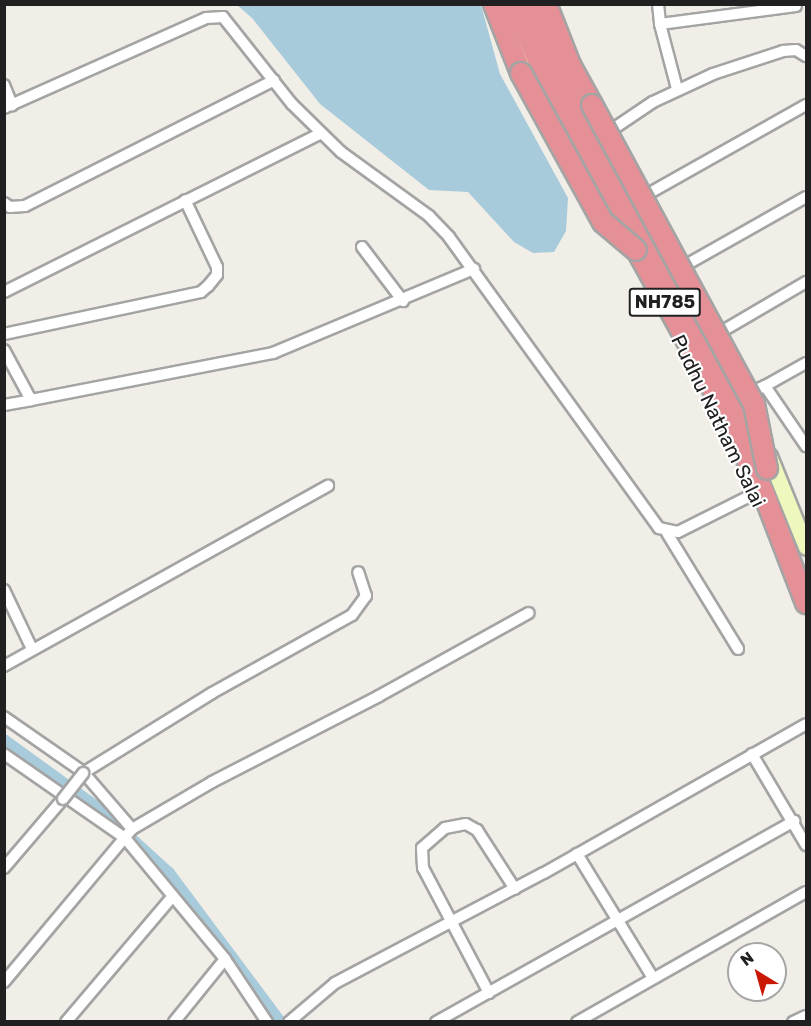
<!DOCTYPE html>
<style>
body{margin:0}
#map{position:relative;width:811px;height:1026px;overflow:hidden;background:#f0eee6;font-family:Rubik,sans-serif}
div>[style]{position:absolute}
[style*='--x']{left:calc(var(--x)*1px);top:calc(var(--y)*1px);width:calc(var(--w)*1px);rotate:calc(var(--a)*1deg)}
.water>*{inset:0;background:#a8cbdc}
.canal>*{height:12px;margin:-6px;padding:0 6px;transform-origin:6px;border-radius:6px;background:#a8cbdc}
.roads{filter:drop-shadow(2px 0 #a4a4a4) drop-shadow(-2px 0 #a4a4a4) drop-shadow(0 2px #a4a4a4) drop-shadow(0 -2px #a4a4a4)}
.street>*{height:10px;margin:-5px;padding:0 5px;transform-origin:5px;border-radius:5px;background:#fff}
.secondary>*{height:15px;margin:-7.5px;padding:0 7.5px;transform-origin:7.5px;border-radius:7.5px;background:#eff8bc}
.highway>*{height:20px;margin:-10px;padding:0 10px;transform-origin:10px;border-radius:10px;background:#e59097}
.bridges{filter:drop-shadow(2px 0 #a4a4a4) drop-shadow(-2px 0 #a4a4a4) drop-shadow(0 2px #a4a4a4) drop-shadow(0 -2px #a4a4a4)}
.street-bridge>*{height:10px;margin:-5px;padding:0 5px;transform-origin:5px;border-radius:5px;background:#fff}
.highway-bridge>*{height:20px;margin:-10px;padding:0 10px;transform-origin:10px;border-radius:10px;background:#e59097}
span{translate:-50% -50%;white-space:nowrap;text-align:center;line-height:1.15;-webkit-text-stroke:4.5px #fff;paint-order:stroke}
.shield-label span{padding:2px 4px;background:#fff;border:2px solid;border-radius:4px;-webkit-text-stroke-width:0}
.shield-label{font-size:18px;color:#202020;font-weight:700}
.street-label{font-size:20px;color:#202020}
.frame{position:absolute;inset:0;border:6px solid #202020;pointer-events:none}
.north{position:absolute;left:727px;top:942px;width:60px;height:60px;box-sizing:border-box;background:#fff;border:2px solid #a6a6a6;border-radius:50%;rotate:323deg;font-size:16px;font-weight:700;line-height:24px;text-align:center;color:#202020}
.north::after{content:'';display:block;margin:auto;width:21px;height:27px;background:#cb1805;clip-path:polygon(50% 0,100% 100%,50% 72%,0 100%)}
</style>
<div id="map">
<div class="water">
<div style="clip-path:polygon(237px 5px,481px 5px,500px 74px,568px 198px,566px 231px,554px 252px,533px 253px,514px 242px,468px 192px,429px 190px,320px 104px,252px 18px)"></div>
</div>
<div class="canal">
<div style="--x:4;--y:740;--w:112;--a:36"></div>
<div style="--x:95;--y:806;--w:100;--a:42.2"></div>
<div style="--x:169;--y:873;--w:186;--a:53.3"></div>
</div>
<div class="roads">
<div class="street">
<div style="--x:658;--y:4;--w:20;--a:84"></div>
<div style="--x:660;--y:24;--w:137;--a:-7.5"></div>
<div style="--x:660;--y:24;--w:67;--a:75.3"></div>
<div style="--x:4;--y:85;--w:22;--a:68"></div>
<div style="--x:4;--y:108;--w:221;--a:-24"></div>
<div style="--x:206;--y:18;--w:17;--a:-3"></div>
<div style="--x:223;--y:17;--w:111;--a:51.6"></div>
<div style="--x:292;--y:104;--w:69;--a:44.4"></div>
<div style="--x:341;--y:152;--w:109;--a:36"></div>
<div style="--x:429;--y:216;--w:29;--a:46"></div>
<div style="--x:449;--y:237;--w:359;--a:54.2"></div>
<div style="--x:659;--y:528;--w:19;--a:12"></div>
<div style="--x:678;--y:532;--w:87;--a:-26.6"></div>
<div style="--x:604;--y:135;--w:59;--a:-34"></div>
<div style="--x:653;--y:102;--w:66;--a:-25"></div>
<div style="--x:713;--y:74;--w:74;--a:-18.2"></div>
<div style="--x:783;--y:51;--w:13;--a:-4"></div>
<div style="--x:796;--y:50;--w:12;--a:31"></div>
<div style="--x:639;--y:199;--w:192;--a:-29.4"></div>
<div style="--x:4;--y:203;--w:7;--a:34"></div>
<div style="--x:10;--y:207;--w:15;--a:-4"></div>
<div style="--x:25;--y:206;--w:279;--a:-26.8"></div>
<div style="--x:362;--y:247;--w:68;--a:52.8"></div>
<div style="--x:677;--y:270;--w:148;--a:-29.5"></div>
<div style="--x:4;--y:292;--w:355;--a:-26.6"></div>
<div style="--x:4;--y:334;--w:201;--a:-12"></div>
<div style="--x:201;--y:292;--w:9;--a:-41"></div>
<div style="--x:208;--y:286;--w:14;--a:-51"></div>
<div style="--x:217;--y:275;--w:8;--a:-90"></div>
<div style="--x:217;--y:267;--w:74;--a:-115.5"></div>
<div style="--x:714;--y:336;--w:107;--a:-30.4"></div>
<div style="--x:4;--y:350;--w:57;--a:61.6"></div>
<div style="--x:31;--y:400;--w:247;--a:-11"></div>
<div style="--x:273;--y:353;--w:218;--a:-22.7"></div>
<div style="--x:765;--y:386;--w:47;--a:-29.3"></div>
<div style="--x:746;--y:394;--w:21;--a:-23"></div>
<div style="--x:765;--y:386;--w:73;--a:55.7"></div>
<div style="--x:4;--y:405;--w:27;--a:-10"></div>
<div style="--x:667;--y:533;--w:136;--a:58.5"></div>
<div style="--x:4;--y:590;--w:65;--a:64.6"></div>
<div style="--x:4;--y:666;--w:371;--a:-29.1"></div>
<div style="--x:4;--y:717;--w:96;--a:34.8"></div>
<div style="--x:83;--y:772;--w:75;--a:49.3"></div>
<div style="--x:4;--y:754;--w:147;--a:34.8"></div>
<div style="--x:125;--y:838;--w:157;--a:50.4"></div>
<div style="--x:225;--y:959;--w:76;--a:56.3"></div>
<div style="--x:752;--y:754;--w:106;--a:59.3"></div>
<div style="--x:83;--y:773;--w:152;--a:-31.8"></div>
<div style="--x:212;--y:693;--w:160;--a:-29.1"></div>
<div style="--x:352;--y:615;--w:24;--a:-54"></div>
<div style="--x:366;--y:596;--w:25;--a:-108"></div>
<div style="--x:577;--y:854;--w:145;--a:58.5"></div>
<div style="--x:4;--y:868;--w:91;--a:-49.5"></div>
<div style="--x:4;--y:982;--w:199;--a:-50.1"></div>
<div style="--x:132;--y:829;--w:93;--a:-30.4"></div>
<div style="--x:212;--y:782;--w:188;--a:-27.2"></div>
<div style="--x:379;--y:696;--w:171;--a:-29"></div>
<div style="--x:489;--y:993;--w:141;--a:-117.8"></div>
<div style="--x:423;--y:868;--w:20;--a:-93"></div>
<div style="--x:422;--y:848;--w:30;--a:-41"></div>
<div style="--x:445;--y:828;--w:21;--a:-11"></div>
<div style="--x:466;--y:824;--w:13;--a:29"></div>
<div style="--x:477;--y:830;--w:70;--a:57.2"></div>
<div style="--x:66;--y:1022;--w:165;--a:-49.7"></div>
<div style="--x:174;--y:1022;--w:81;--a:-51"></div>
<div style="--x:289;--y:1022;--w:60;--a:-40.3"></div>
<div style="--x:335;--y:983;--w:236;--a:-27.8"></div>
<div style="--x:544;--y:873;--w:301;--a:-29.6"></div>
<div style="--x:436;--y:1022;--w:411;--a:-29.3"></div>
<div style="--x:577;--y:1022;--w:263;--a:-29.6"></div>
<div style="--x:793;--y:1022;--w:14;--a:-25"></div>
</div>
<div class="secondary">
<div style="--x:516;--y:36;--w:60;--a:66.4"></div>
<div style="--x:769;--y:456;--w:98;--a:67.9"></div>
</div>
<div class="highway">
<div style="--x:494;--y:4;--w:74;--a:68.6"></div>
<div style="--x:514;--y:4;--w:112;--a:66.9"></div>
<div style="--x:558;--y:107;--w:313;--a:61.1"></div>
<div style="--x:709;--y:381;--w:126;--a:64"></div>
<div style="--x:764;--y:494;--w:117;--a:68.9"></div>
<div style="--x:528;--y:4;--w:57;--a:68.4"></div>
<div style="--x:549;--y:57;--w:308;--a:61.3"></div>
<div style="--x:697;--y:327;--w:143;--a:63.8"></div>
<div style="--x:546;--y:4;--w:66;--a:68.5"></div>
<div style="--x:570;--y:65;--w:46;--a:61.2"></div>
</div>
</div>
<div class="bridges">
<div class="street-bridge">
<div style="--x:63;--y:799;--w:33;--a:-52"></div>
</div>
<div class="highway-bridge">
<div style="--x:521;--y:73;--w:170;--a:61.2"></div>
<div style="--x:603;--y:222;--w:43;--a:40.3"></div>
<div style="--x:592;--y:105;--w:340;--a:61.6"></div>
<div style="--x:754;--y:404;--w:66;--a:78.7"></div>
</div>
</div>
<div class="shield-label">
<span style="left:665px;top:302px">NH785</span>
</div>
<div class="street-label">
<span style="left:718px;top:421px;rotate:64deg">Pudhu Natham Salai</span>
</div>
<div class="frame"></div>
<div class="north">N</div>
</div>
